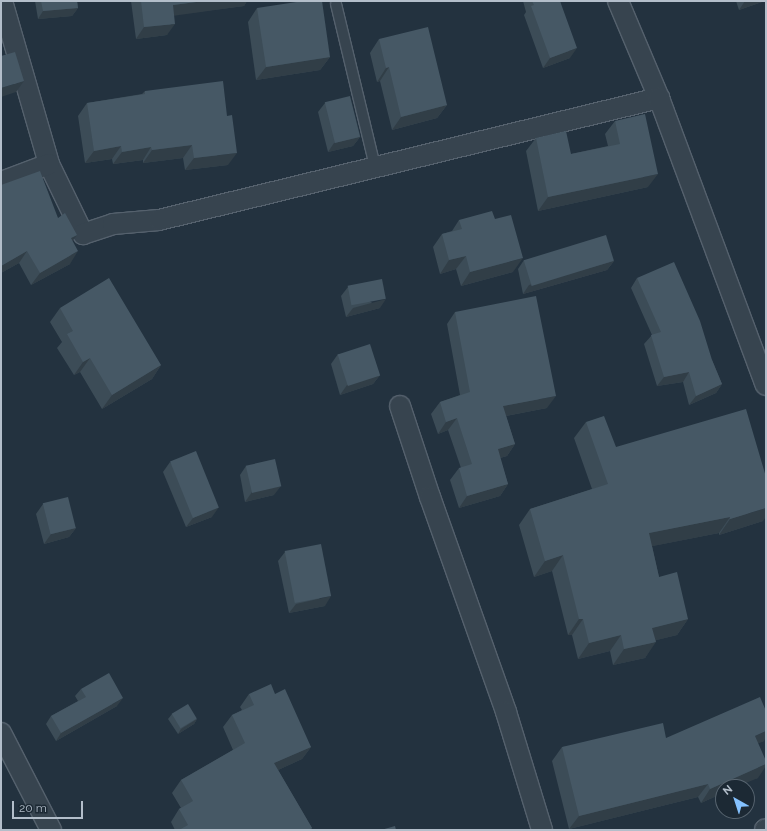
<!DOCTYPE html>
<style>
body{margin:0}
#map{position:relative;width:767px;height:831px;overflow:hidden;background:#23323f;font-family:Raleway,sans-serif}
div>[style]{position:absolute}
[style*='--x']{left:calc(var(--x)*1px);top:calc(var(--y)*1px);width:calc(var(--w)*1px);rotate:calc(var(--a)*1deg)}
.roads{filter:drop-shadow(1px 0 #55616d) drop-shadow(-1px 0 #55616d) drop-shadow(0 1px #55616d) drop-shadow(0 -1px #55616d)}
.service>*{height:10px;margin:-5px;padding:0 5px;transform-origin:5px;border-radius:5px;background:#37444f}
.minor>*{height:20px;margin:-10px;padding:0 10px;transform-origin:10px;border-radius:10px;background:#37444f}
.wall>*{inset:0;background:#3c4c57}
.shaded-wall>*{inset:0;background:#313e47}
.building>*{inset:0;background:#465865;transform-origin:0 0}
span{translate:-50% -50%;white-space:nowrap;text-align:center;line-height:1.15;-webkit-text-stroke:3.5px #1c2934;paint-order:stroke}
.frame{position:absolute;inset:0;border:2px solid #b3beca;pointer-events:none}
.north{position:absolute;left:715px;top:779px;width:40px;height:40px;box-sizing:border-box;background:#1c2934;border:1px solid #586570;border-radius:50%;rotate:321deg;font-size:11px;font-weight:700;line-height:16px;text-align:center;color:#b3beca}
.north::after{content:'';display:block;margin:auto;width:14px;height:18px;background:#84c1fe;clip-path:polygon(50% 0,100% 100%,50% 72%,0 100%)}
.scale{position:absolute;left:12px;top:801px;width:71px;height:18px;box-sizing:border-box;border:2px solid #b3beca;border-top:0;padding-left:5px;font-size:12px;line-height:14px;white-space:nowrap;color:#b3beca;-webkit-text-stroke:3px #1c2934;paint-order:stroke}
</style>
<div id="map">
<div class="roads">
<div class="service">
<div style="--x:336;--y:4;--w:168;--a:76.5"></div>
</div>
<div class="minor">
<div style="--x:2;--y:1;--w:170;--a:73.9"></div>
<div style="--x:49;--y:164;--w:78;--a:64.1"></div>
<div style="--x:83;--y:234;--w:32;--a:-18"></div>
<div style="--x:113;--y:224;--w:46;--a:-5"></div>
<div style="--x:159;--y:220;--w:515;--a:-13.71"></div>
<div style="--x:618;--y:1;--w:105;--a:67.1"></div>
<div style="--x:659;--y:98;--w:306;--a:69.6"></div>
<div style="--x:1;--y:182;--w:51;--a:-20.6"></div>
<div style="--x:400;--y:406;--w:96;--a:71.8"></div>
<div style="--x:430;--y:497;--w:228;--a:70.5"></div>
<div style="--x:506;--y:712;--w:123;--a:73"></div>
<div style="--x:1;--y:733;--w:109;--a:62.7"></div>
<div style="--x:765;--y:830;--w:1;--a:-45"></div>
</div>
</div>
<div class="wall">
<div style="clip-path:polygon(35px 1px,77px 1px,78px 8px,72px 16px,38px 19px)"></div>
<div style="clip-path:polygon(131px 1px,247px 1px,244px 6px,174px 15px,167px 35px,136px 39px)"></div>
<div style="clip-path:polygon(523px 1px,560px 1px,570px 58px,543px 68px,524px 15px,526px 12px)"></div>
<div style="clip-path:polygon(736px 1px,765px 1px,739px 10px)"></div>
<div style="clip-path:polygon(257px 8px,330px 57px,320px 70px,256px 80px,248px 22px)"></div>
<div style="clip-path:polygon(379px 39px,447px 105px,437px 118px,392px 130px,380px 81px,377px 82px,370px 53px)"></div>
<div style="clip-path:polygon(145px 91px,228px 165px,185px 170px,183px 158px,143px 163px,143px 160px,113px 164px,112px 159px,85px 163px,78px 116px,87px 103px,142px 94px)"></div>
<div style="clip-path:polygon(325px 103px,360px 137px,353px 146px,328px 152px,318px 112px)"></div>
<div style="clip-path:polygon(615px 121px,648px 187px,538px 211px,526px 151px,536px 138px,571px 154px,608px 146px,605px 134px)"></div>
<div style="clip-path:polygon(1px 185px,58px 218px,77px 235px,72px 241px,70px 264px,31px 285px,19px 263px,1px 273px)"></div>
<div style="clip-path:polygon(495px 219px,513px 272px,461px 286px,456px 269px,440px 274px,433px 247px,442px 234px,452px 231px,459px 220px)"></div>
<div style="clip-path:polygon(524px 260px,614px 261px,607px 270px,523px 294px,518px 269px)"></div>
<div style="clip-path:polygon(637px 278px,712px 360px,722px 384px,716px 393px,689px 405px,683px 382px,657px 386px,644px 344px,652px 335px,631px 288px)"></div>
<div style="clip-path:polygon(348px 287px,380px 308px,346px 317px,341px 296px)"></div>
<div style="clip-path:polygon(60px 308px,161px 365px,152px 379px,102px 409px,80px 372px,74px 375px,57px 348px,62px 342px,50px 322px)"></div>
<div style="clip-path:polygon(455px 312px,547px 408px,506px 416px,515px 444px,507px 456px,500px 458px,508px 484px,500px 496px,459px 508px,450px 480px,459px 468px,461px 468px,448px 430px,438px 434px,431px 414px,440px 402px,460px 395px,447px 324px)"></div>
<div style="clip-path:polygon(338px 354px,380px 375px,373px 384px,340px 395px,331px 364px)"></div>
<div style="clip-path:polygon(586px 422px,616px 447px,763px 521px,719px 535px,719px 533px,652px 546px,659px 577px,688px 619px,677px 635px,656px 640px,645px 658px,613px 665px,610px 651px,578px 659px,572px 635px,568px 635px,552px 571px,534px 577px,519px 525px,530px 509px,592px 489px,574px 438px)"></div>
<div style="clip-path:polygon(170px 462px,212px 517px,186px 527px,163px 472px)"></div>
<div style="clip-path:polygon(246px 466px,274px 495px,245px 502px,240px 475px)"></div>
<div style="clip-path:polygon(43px 504px,76px 528px,69px 537px,44px 544px,36px 514px)"></div>
<div style="clip-path:polygon(285px 552px,325px 606px,289px 613px,278px 561px)"></div>
<div style="clip-path:polygon(81px 689px,117px 706px,56px 741px,46px 724px,51px 716px,78px 701px,75px 696px)"></div>
<div style="clip-path:polygon(249px 694px,275px 694px,311px 747px,302px 759px,278px 770px,312px 828px,311px 830px,175px 830px,171px 822px,179px 809px,181px 808px,172px 793px,181px 780px,233px 750px,223px 727px,232px 715px,242px 710px,240px 707px)"></div>
<div style="clip-path:polygon(172px 714px,197px 719px,194px 724px,178px 734px,168px 719px)"></div>
<div style="clip-path:polygon(666px 738px,764px 741px,758px 743px,758px 778px,723px 787px,723px 793px,701px 803px,698px 797px,569px 829px,552px 761px,562px 747px)"></div>
</div>
<div class="shaded-wall">
<div style="clip-path:polygon(204px 1px,247px 1px,244px 6px,165px 17px,173px 5px)"></div>
<div style="clip-path:polygon(745px 1px,765px 1px,739px 10px)"></div>
<div style="clip-path:polygon(78px 8px,72px 16px,38px 19px,43px 11px)"></div>
<div style="clip-path:polygon(175px 24px,167px 35px,136px 39px,144px 27px)"></div>
<div style="clip-path:polygon(577px 48px,570px 58px,543px 68px,550px 58px)"></div>
<div style="clip-path:polygon(330px 57px,320px 70px,256px 80px,266px 67px)"></div>
<div style="clip-path:polygon(389px 67px,380px 81px,377px 82px,386px 68px)"></div>
<div style="clip-path:polygon(24px 81px,16px 92px,1px 97px,1px 88px)"></div>
<div style="clip-path:polygon(447px 105px,437px 118px,392px 130px,401px 117px)"></div>
<div style="clip-path:polygon(360px 137px,353px 146px,328px 152px,334px 143px)"></div>
<div style="clip-path:polygon(192px 145px,183px 158px,143px 163px,152px 150px)"></div>
<div style="clip-path:polygon(121px 146px,112px 159px,85px 163px,94px 151px)"></div>
<div style="clip-path:polygon(151px 147px,143px 160px,113px 164px,122px 152px)"></div>
<div style="clip-path:polygon(237px 153px,228px 165px,185px 170px,194px 158px)"></div>
<div style="clip-path:polygon(658px 174px,648px 187px,538px 211px,548px 197px)"></div>
<div style="clip-path:polygon(77px 235px,68px 247px,71px 238px)"></div>
<div style="clip-path:polygon(27px 251px,19px 263px,1px 273px,1px 266px)"></div>
<div style="clip-path:polygon(78px 251px,70px 264px,31px 285px,40px 273px)"></div>
<div style="clip-path:polygon(466px 256px,456px 269px,440px 274px,449px 260px)"></div>
<div style="clip-path:polygon(523px 258px,513px 272px,461px 286px,470px 272px)"></div>
<div style="clip-path:polygon(614px 261px,607px 270px,523px 294px,529px 285px)"></div>
<div style="clip-path:polygon(386px 299px,380px 308px,346px 317px,353px 308px)"></div>
<div style="clip-path:polygon(90px 358px,80px 372px,74px 375px,83px 362px)"></div>
<div style="clip-path:polygon(161px 365px,152px 379px,102px 409px,112px 395px)"></div>
<div style="clip-path:polygon(689px 372px,683px 382px,657px 386px,664px 377px)"></div>
<div style="clip-path:polygon(380px 375px,373px 384px,340px 395px,347px 385px)"></div>
<div style="clip-path:polygon(722px 384px,716px 393px,689px 405px,696px 396px)"></div>
<div style="clip-path:polygon(556px 396px,547px 408px,495px 418px,503px 406px)"></div>
<div style="clip-path:polygon(457px 418px,448px 430px,438px 434px,446px 422px)"></div>
<div style="clip-path:polygon(515px 444px,507px 456px,489px 461px,498px 449px)"></div>
<div style="clip-path:polygon(508px 484px,500px 496px,459px 508px,467px 496px)"></div>
<div style="clip-path:polygon(281px 486px,274px 495px,245px 502px,252px 492px)"></div>
<div style="clip-path:polygon(219px 507px,212px 517px,186px 527px,193px 518px)"></div>
<div style="clip-path:polygon(766px 508px,766px 517px,763px 521px,719px 535px,730px 519px)"></div>
<div style="clip-path:polygon(730px 517px,719px 533px,638px 549px,649px 533px)"></div>
<div style="clip-path:polygon(76px 528px,69px 537px,44px 544px,51px 534px)"></div>
<div style="clip-path:polygon(563px 555px,552px 571px,534px 577px,545px 561px)"></div>
<div style="clip-path:polygon(331px 596px,325px 606px,289px 613px,296px 604px)"></div>
<div style="clip-path:polygon(579px 619px,583px 619px,572px 635px,568px 635px)"></div>
<div style="clip-path:polygon(688px 619px,677px 635px,641px 644px,652px 628px)"></div>
<div style="clip-path:polygon(621px 635px,610px 651px,578px 659px,589px 643px)"></div>
<div style="clip-path:polygon(656px 642px,645px 658px,613px 665px,624px 649px)"></div>
<div style="clip-path:polygon(123px 698px,117px 706px,56px 741px,61px 733px)"></div>
<div style="clip-path:polygon(197px 719px,194px 724px,178px 734px,181px 729px)"></div>
<div style="clip-path:polygon(766px 731px,766px 737px,764px 741px,745px 749px,755px 736px)"></div>
<div style="clip-path:polygon(311px 747px,302px 759px,265px 776px,274px 763px)"></div>
<div style="clip-path:polygon(766px 764px,766px 766px,758px 778px,736px 787px,723px 787px,723px 793px,701px 803px,710px 789px)"></div>
<div style="clip-path:polygon(708px 784px,698px 797px,569px 829px,579px 816px)"></div>
</div>
<div class="building">
<div style="clip-path:polygon(41px 1px,77px 1px,78px 8px,43px 11px)"></div>
<div style="clip-path:polygon(141px 1px,204px 1px,173px 5px,175px 24px,144px 27px)"></div>
<div style="clip-path:polygon(303px 1px,322px 1px,330px 57px,266px 67px,257px 8px)"></div>
<div style="clip-path:polygon(532px 1px,560px 1px,577px 48px,550px 58px,531px 6px,534px 5px)"></div>
<div style="clip-path:polygon(428px 27px,447px 105px,401px 117px,389px 67px,386px 68px,379px 39px)"></div>
<div style="clip-path:polygon(15px 52px,24px 81px,1px 88px,1px 56px)"></div>
<div style="clip-path:polygon(223px 81px,227px 116px,232px 115px,237px 153px,194px 158px,192px 145px,152px 150px,151px 147px,122px 152px,121px 146px,94px 151px,87px 103px,145px 94px,145px 91px)"></div>
<div style="left:350px;top:96px;width:42px;height:26px;rotate:76deg"></div>
<div style="clip-path:polygon(645px 114px,658px 174px,548px 197px,536px 138px,566px 131px,571px 154px,620px 144px,615px 121px)"></div>
<div style="clip-path:polygon(40px 171px,58px 218px,65px 213px,77px 235px,71px 238px,78px 251px,40px 273px,27px 251px,1px 266px,1px 185px)"></div>
<div style="clip-path:polygon(492px 211px,495px 219px,511px 215px,523px 258px,470px 272px,466px 256px,449px 260px,442px 234px,462px 229px,459px 220px)"></div>
<div style="left:606px;top:235px;width:27px;height:86px;rotate:73deg"></div>
<div style="clip-path:polygon(674px 262px,700px 321px,712px 360px,722px 384px,696px 396px,689px 372px,664px 377px,651px 335px,661px 332px,637px 278px)"></div>
<div style="clip-path:polygon(109px 278px,161px 365px,112px 395px,90px 358px,83px 362px,67px 334px,73px 331px,60px 308px)"></div>
<div style="left:382px;top:279px;width:20px;height:35px;rotate:79deg"></div>
<div style="clip-path:polygon(536px 296px,556px 396px,503px 406px,515px 444px,498px 449px,508px 484px,467px 496px,459px 468px,472px 464px,457px 418px,446px 422px,440px 402px,470px 392px,455px 312px)"></div>
<div style="left:370px;top:344px;width:33px;height:34px;rotate:72deg"></div>
<div style="clip-path:polygon(746px 409px,766px 477px,766px 508px,730px 519px,730px 517px,649px 533px,659px 577px,677px 572px,688px 619px,652px 628px,656px 642px,624px 649px,621px 635px,589px 643px,583px 619px,579px 619px,563px 555px,545px 561px,530px 509px,608px 484px,586px 422px,604px 416px,616px 447px)"></div>
<div style="left:196px;top:451px;width:61px;height:28px;rotate:68deg"></div>
<div style="left:275px;top:459px;width:28px;height:30px;rotate:77deg"></div>
<div style="left:68px;top:497px;width:32px;height:26px;rotate:76deg"></div>
<div style="left:321px;top:544px;width:53px;height:37px;rotate:79deg"></div>
<div style="clip-path:polygon(109px 673px,123px 698px,61px 733px,51px 716px,86px 697px,81px 689px)"></div>
<div style="clip-path:polygon(271px 684px,275px 694px,285px 689px,311px 747px,274px 763px,312px 828px,308px 830px,179px 830px,188px 825px,179px 809px,193px 801px,181px 780px,245px 743px,232px 715px,254px 705px,249px 694px)"></div>
<div style="clip-path:polygon(760px 697px,766px 711px,766px 731px,755px 736px,766px 761px,766px 764px,710px 789px,708px 784px,579px 816px,562px 747px,663px 723px,666px 738px)"></div>
<div style="left:188px;top:704px;width:17px;height:19px;rotate:59deg"></div>
<div style="clip-path:polygon(395px 826px,396px 830px,381px 830px)"></div>
</div>
<div class="frame"></div>
<div class="north">N</div>
<div class="scale">20 m</div>
</div>
